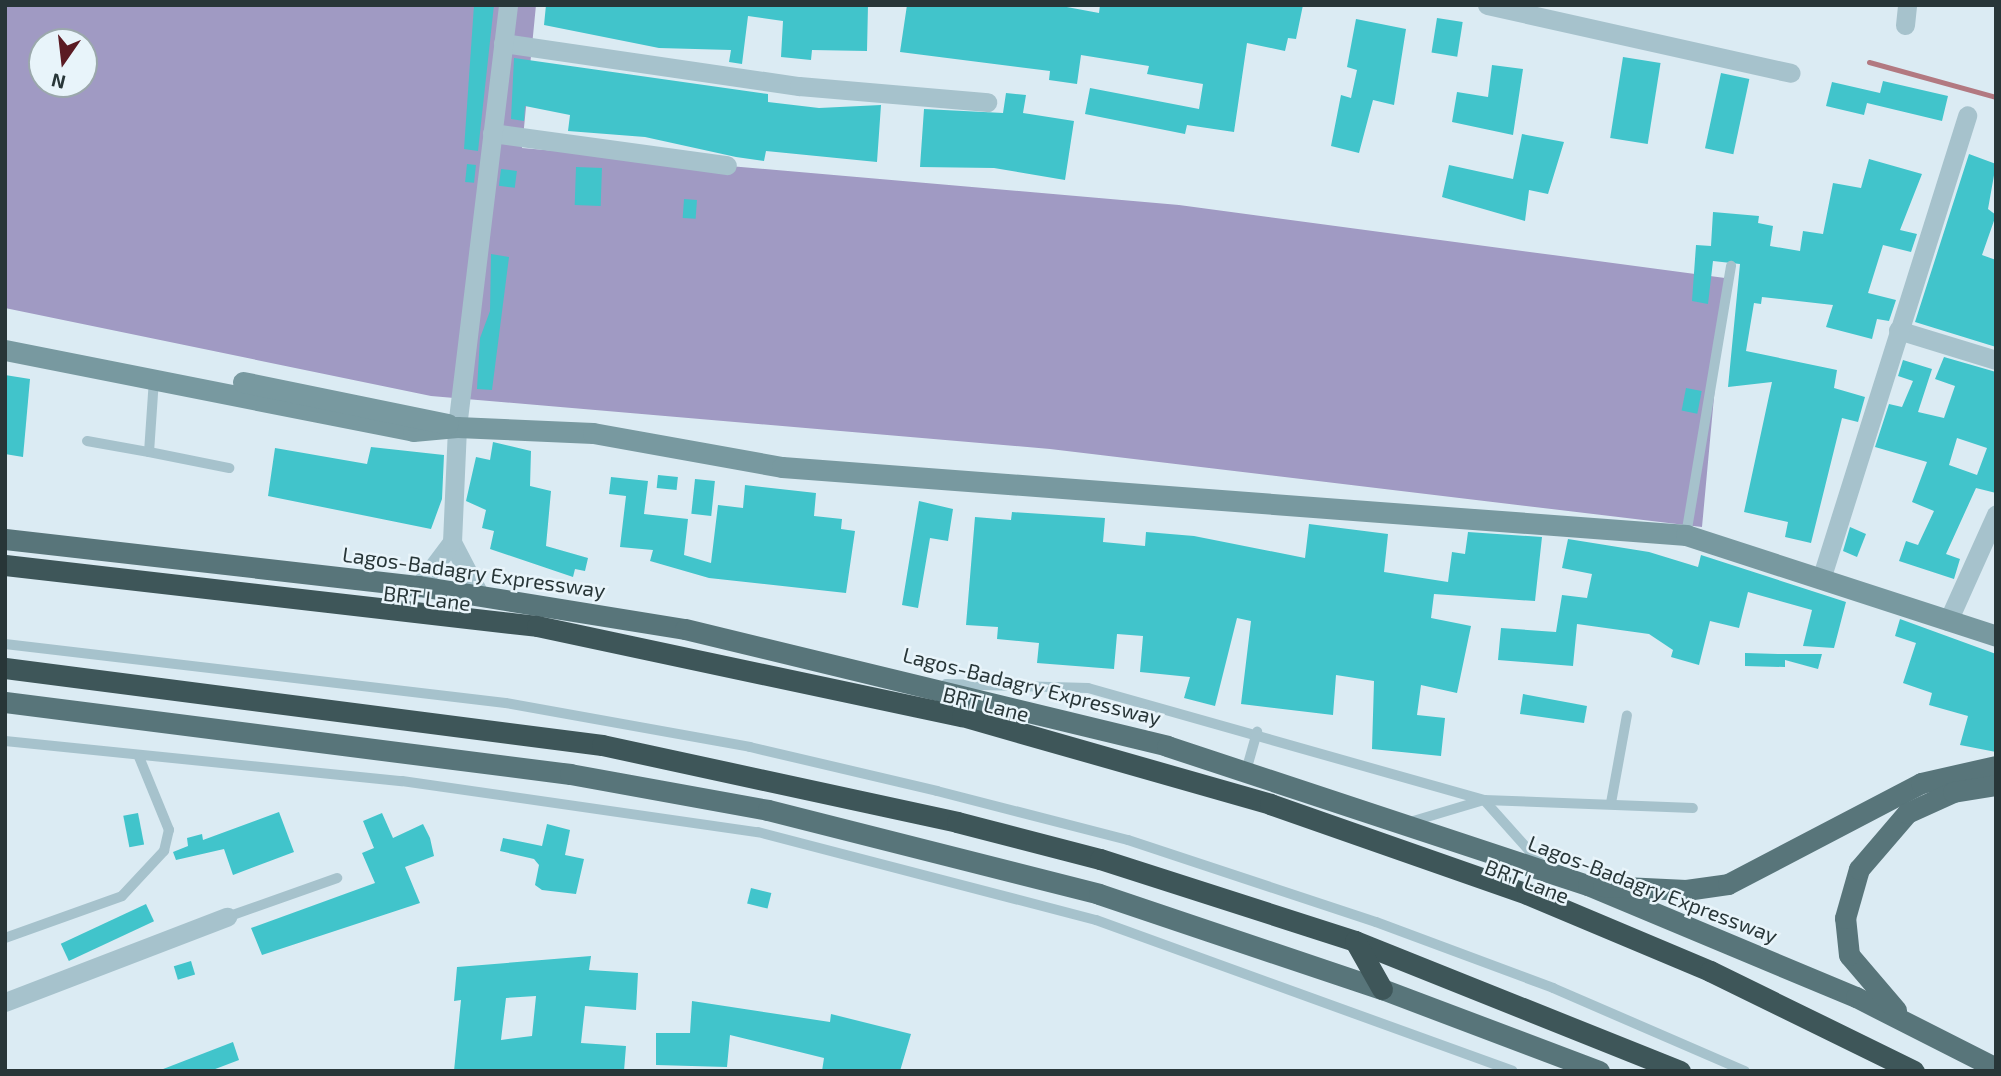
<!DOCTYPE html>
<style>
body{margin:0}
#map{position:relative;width:2001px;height:1076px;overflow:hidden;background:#dbebf3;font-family:"Exo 2",sans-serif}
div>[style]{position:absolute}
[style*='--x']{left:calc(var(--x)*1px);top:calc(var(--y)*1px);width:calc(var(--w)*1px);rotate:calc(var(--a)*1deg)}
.green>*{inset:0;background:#a09ac3}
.stream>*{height:5px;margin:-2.5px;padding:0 2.5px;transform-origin:2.5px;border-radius:2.5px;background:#b27981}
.building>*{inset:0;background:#41c4cb;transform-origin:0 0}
.lane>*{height:10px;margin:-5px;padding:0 5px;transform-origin:5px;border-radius:5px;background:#a6c2cc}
.street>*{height:19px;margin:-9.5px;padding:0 9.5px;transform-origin:9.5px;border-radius:9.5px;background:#a6c2cc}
.secondary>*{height:21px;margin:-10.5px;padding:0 10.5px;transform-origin:10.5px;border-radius:10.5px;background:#7899a0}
.primary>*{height:21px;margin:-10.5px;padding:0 10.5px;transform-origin:10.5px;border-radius:10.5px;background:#58757a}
.highway>*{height:21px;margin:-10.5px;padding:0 10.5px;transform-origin:10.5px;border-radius:10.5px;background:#3e5659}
span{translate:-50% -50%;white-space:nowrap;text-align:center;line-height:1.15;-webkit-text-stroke:5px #e8f4fa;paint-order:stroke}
.street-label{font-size:21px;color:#283638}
.frame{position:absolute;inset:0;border:7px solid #283638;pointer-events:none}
.north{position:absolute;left:28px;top:28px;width:70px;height:70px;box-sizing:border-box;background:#e8f4fa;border:2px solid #9ba8ac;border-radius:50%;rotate:194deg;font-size:19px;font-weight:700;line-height:28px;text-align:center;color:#283638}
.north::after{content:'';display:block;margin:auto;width:24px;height:32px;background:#5b1b23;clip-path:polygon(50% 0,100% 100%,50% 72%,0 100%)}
</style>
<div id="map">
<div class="green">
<div style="clip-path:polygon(evenodd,5px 5px,536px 5px,522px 148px,1179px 205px,1725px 278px,1702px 527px,1050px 449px,431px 396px,5px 308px,5px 5px,42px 42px,84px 42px,84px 84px,42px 84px,42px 42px)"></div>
</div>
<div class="stream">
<div style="--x:1869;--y:62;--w:132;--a:15.4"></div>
</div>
<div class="building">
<div style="clip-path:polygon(474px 5px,494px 5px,478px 151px,464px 149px)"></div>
<div style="clip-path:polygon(546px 5px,868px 5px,867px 51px,812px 50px,811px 60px,781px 57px,783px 21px,748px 16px,742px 64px,729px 62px,731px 50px,659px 48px,544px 25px)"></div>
<div style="clip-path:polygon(907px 5px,1056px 5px,1099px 13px,1100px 5px,1303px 5px,1296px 39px,1288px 38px,1285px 51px,1247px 43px,1234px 132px,1187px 125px,1185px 134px,1085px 114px,1090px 88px,1199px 109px,1203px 84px,1147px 74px,1149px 66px,1081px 55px,1077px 84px,1049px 80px,1050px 71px,900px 52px)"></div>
<div style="left:1437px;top:18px;width:26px;height:35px;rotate:9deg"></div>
<div style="clip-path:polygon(1356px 19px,1406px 29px,1394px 105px,1373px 100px,1359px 153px,1331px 146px,1341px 95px,1351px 98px,1357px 70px,1347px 67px)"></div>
<div style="left:1623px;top:57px;width:38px;height:82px;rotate:9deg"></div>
<div style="clip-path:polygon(514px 58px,768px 94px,768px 102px,819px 108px,881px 105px,877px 162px,766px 151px,764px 161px,736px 157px,645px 137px,568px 131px,570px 115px,525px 106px,524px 121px,511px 119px)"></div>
<div style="clip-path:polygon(1492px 65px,1523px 69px,1513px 135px,1452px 122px,1457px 92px,1488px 97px)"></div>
<div style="left:1721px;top:73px;width:29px;height:77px;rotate:12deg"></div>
<div style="clip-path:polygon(1883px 81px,1948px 96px,1942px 121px,1867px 103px,1864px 115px,1826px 106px,1832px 82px,1880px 93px)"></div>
<div style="clip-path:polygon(1006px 93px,1026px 95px,1023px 113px,1074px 121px,1065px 180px,994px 168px,920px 167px,924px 109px,1003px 113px)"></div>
<div style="clip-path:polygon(1522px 134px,1564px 142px,1548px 194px,1529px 190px,1525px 221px,1442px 197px,1449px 165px,1513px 179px)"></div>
<div style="clip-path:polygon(1969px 154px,1996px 164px,1988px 209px,1996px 215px,1982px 255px,1996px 260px,1996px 347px,1915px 322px)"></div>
<div style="clip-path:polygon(1869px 159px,1922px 174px,1900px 230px,1917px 234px,1911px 252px,1883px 245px,1868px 293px,1896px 300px,1889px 321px,1877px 319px,1872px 339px,1826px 327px,1833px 305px,1762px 297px,1761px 304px,1754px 303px,1746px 351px,1837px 370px,1834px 388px,1865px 397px,1858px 422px,1842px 418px,1811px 543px,1785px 537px,1788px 522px,1744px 512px,1772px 382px,1728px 387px,1740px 264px,1713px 261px,1708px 304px,1692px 301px,1696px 245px,1711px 246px,1713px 212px,1759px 216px,1758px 223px,1773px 226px,1770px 246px,1800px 251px,1803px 231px,1823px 234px,1833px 183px,1861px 188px)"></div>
<div style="left:467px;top:164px;width:9px;height:18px;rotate:6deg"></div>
<div style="left:576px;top:167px;width:26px;height:38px;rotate:2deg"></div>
<div style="left:501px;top:169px;width:16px;height:17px;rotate:7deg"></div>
<div style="left:684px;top:199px;width:13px;height:19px;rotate:4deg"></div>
<div style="clip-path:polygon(491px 254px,509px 257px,492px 390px,477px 389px,480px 338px,490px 311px)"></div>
<div style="clip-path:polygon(evenodd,1944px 357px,1996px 372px,1996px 493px,1976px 488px,1946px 554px,1960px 559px,1954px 579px,1899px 561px,1906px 541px,1918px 545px,1934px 511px,1912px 502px,1927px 462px,1875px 447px,1889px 404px,1902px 407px,1913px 381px,1898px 376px,1903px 360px,1932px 369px,1918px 412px,1944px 418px,1955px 386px,1935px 379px,1944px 357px,1957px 438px,1987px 448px,1977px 475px,1949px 465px,1957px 438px)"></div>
<div style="clip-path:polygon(5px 375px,30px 379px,23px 457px,5px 454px)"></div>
<div style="left:1686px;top:388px;width:16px;height:23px;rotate:11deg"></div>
<div style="clip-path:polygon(493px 442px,531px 451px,530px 486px,551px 491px,546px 546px,588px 558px,585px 571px,575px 569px,573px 577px,490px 549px,494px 531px,482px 528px,486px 510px,466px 501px,476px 457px,490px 460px)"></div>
<div style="clip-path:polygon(371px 447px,444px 455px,442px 499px,431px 529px,268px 496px,275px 448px,367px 464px)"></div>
<div style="left:658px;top:475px;width:20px;height:13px;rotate:6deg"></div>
<div style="clip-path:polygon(611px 477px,648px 481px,644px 514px,688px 519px,684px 555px,711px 563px,718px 505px,743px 508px,745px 485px,816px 493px,814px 516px,842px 519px,841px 529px,855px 531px,846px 593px,709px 578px,650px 561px,653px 550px,620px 547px,626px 496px,609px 494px)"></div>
<div style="left:695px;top:479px;width:20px;height:35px;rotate:6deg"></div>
<div style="clip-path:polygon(919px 501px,953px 509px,948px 541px,930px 538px,918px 608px,902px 605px)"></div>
<div style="clip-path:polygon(1012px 512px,1105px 518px,1103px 542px,1145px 546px,1146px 532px,1194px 536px,1305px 558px,1309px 524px,1388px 534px,1384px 572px,1448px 582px,1452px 552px,1465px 554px,1468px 532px,1542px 537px,1535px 601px,1434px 594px,1431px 618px,1471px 626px,1457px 693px,1421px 685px,1417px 715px,1445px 718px,1441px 756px,1372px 749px,1374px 681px,1336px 675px,1333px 715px,1241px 704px,1251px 621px,1237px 618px,1215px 706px,1184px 698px,1190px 677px,1140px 672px,1143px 636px,1117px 634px,1114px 669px,1037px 663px,1039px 643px,997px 639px,998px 627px,966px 625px,975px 517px,1011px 520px)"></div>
<div style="clip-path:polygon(1850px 527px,1866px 534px,1857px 557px,1843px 551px)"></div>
<div style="clip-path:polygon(1568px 539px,1649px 552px,1698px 567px,1701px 555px,1846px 602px,1834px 648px,1803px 646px,1812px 610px,1748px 592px,1739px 628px,1710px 621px,1699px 665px,1671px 657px,1673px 650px,1649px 634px,1577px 624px,1573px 666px,1498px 660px,1501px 628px,1556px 632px,1562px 595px,1587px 598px,1592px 574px,1562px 568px)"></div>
<div style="clip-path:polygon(1900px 619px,1996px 654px,1996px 752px,1960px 745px,1968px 716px,1929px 705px,1932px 693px,1903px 683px,1916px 643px,1895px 636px)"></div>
<div style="clip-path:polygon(1745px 653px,1778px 654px,1822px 654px,1818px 669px,1785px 660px,1785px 667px,1745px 666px)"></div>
<div style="clip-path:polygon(1523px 694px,1587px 706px,1584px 723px,1520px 714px)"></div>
<div style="clip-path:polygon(279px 812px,294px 852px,233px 875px,224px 849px,176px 860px,173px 852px,188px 846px,187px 838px,202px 834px,203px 840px)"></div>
<div style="left:138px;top:813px;width:32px;height:15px;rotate:79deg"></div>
<div style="clip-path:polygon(382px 813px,393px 838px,423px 824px,430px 838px,434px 856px,405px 867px,420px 903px,262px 955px,251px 928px,375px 883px,362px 853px,374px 848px,363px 821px)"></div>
<div style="clip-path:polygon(547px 824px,570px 830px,565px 855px,584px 859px,576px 894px,542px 890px,535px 885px,539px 865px,534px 859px,500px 851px,503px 838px,542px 846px)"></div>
<div style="left:751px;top:888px;width:21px;height:16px;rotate:14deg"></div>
<div style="left:146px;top:904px;width:19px;height:94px;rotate:65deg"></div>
<div style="clip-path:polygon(evenodd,591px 956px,589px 970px,638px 973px,636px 1010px,585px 1006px,581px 1043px,626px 1046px,624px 1071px,454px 1071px,461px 1000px,454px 1001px,457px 967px,591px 956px,536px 996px,532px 1036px,501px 1040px,506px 998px,536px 996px)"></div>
<div style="left:191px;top:961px;width:14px;height:18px;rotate:73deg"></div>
<div style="clip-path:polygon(692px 1001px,830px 1022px,831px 1014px,911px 1034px,900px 1071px,822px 1071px,824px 1058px,730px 1035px,727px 1067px,656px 1065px,656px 1033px,690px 1033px)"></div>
<div style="clip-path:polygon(233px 1042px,239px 1060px,210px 1071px,158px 1071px)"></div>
</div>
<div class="lane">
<div style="--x:154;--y:379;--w:73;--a:93.9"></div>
<div style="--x:149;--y:452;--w:82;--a:11.3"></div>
<div style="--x:87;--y:441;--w:63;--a:10.1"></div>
<div style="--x:1686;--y:535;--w:273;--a:-80.5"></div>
<div style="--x:5;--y:644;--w:504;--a:6.72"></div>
<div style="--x:506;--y:703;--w:248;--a:10.2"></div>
<div style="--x:750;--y:747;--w:192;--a:13.2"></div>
<div style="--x:937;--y:791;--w:197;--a:14.4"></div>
<div style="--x:1128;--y:840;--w:261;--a:18.3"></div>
<div style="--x:1376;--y:922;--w:189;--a:20.4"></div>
<div style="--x:1553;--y:988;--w:209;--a:23.4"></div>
<div style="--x:946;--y:684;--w:142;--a:1.6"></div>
<div style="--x:1088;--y:688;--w:412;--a:15.8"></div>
<div style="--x:1484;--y:800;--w:89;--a:48.2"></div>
<div style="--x:5;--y:741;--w:399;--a:5.8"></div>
<div style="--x:402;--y:781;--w:360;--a:8.2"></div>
<div style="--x:758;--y:832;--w:349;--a:14.6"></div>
<div style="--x:1096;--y:920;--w:443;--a:19.9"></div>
<div style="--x:1246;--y:771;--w:41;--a:-74.2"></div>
<div style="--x:1611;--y:803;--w:89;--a:-79.7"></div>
<div style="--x:1410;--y:822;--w:77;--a:-16.6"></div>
<div style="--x:1484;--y:800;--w:209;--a:2.2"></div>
<div style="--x:227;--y:917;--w:117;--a:-19.5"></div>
<div style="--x:5;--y:938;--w:124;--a:-19.7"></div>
<div style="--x:122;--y:896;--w:62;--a:-47"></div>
<div style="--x:164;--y:851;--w:22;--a:-77"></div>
<div style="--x:169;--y:830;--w:79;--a:-112.3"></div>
</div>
<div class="street">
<div style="--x:1487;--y:5;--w:311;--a:12.6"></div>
<div style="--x:1905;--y:25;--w:20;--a:-84"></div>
<div style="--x:503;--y:43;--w:299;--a:8.3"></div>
<div style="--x:799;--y:86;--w:189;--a:4.9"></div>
<div style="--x:492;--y:133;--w:237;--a:7.8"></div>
<div style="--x:1898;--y:330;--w:102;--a:17"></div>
<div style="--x:452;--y:542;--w:59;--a:62.6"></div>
<div style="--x:1822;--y:576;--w:483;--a:-72.5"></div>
<div style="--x:419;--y:586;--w:55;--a:-53.1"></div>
<div style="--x:452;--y:542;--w:115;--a:-87.5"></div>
<div style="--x:457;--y:427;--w:425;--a:-83.1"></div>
<div style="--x:1948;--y:621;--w:117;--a:-65.8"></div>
<div style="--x:5;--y:1002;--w:238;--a:-21"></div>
</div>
<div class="secondary">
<div style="--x:5;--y:350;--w:416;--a:11.2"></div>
<div style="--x:413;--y:431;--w:44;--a:-5.2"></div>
<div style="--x:457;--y:427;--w:136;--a:2.5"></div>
<div style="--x:593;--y:433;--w:192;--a:10.2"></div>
<div style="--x:782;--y:467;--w:907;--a:4.3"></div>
<div style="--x:1686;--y:535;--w:326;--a:18"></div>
<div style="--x:243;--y:382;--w:209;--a:11.6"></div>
</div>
<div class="primary">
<div style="--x:5;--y:539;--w:417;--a:6.5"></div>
<div style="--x:419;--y:586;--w:269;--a:9.2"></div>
<div style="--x:685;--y:629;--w:496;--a:13.6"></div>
<div style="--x:1167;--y:746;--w:443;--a:18.3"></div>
<div style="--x:1588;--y:885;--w:290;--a:22.7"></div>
<div style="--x:1856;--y:997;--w:157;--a:26.9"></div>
<div style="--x:5;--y:702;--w:570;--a:7.26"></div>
<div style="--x:570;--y:774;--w:201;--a:10.3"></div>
<div style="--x:768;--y:810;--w:341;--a:14.2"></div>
<div style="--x:1099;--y:894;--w:299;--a:18.6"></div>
<div style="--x:1382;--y:989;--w:232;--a:20.7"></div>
<div style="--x:1603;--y:886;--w:83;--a:2.8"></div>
<div style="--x:1686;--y:890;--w:42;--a:-8.1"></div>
<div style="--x:1728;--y:884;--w:218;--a:-27.6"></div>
<div style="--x:1921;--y:783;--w:77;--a:-12.8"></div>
<div style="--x:1896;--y:1010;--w:72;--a:-130.5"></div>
<div style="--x:1849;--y:955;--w:37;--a:-96"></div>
<div style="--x:1845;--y:918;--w:51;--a:-74.1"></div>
<div style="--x:1859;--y:869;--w:74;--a:-49.4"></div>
<div style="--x:1907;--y:813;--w:51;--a:-24.5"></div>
<div style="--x:1953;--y:792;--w:44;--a:-9.2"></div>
</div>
<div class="highway">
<div style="--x:5;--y:565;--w:535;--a:6.54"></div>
<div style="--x:537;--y:626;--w:434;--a:12"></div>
<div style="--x:962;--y:716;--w:320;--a:15.9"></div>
<div style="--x:1270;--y:804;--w:272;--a:19.3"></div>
<div style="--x:1527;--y:894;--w:199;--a:22.8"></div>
<div style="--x:1710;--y:971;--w:227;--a:26.1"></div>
<div style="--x:5;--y:668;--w:602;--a:7.35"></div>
<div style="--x:602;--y:745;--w:363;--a:12.2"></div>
<div style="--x:957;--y:822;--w:148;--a:14.5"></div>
<div style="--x:1100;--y:859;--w:268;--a:17.8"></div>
<div style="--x:1355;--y:941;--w:350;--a:21.8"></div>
<div style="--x:1355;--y:941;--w:55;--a:60.6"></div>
</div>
<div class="street-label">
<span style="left:474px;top:572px;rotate:8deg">Lagos-Badagry Expressway</span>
<span style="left:427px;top:598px;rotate:7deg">BRT Lane</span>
<span style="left:1032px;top:686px;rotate:14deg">Lagos-Badagry Expressway</span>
<span style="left:986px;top:704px;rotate:14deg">BRT Lane</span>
<span style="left:1527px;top:881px;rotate:21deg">BRT Lane</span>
<span style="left:1653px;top:889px;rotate:21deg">Lagos-Badagry Expressway</span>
</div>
<div class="frame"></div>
<div class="north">N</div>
</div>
